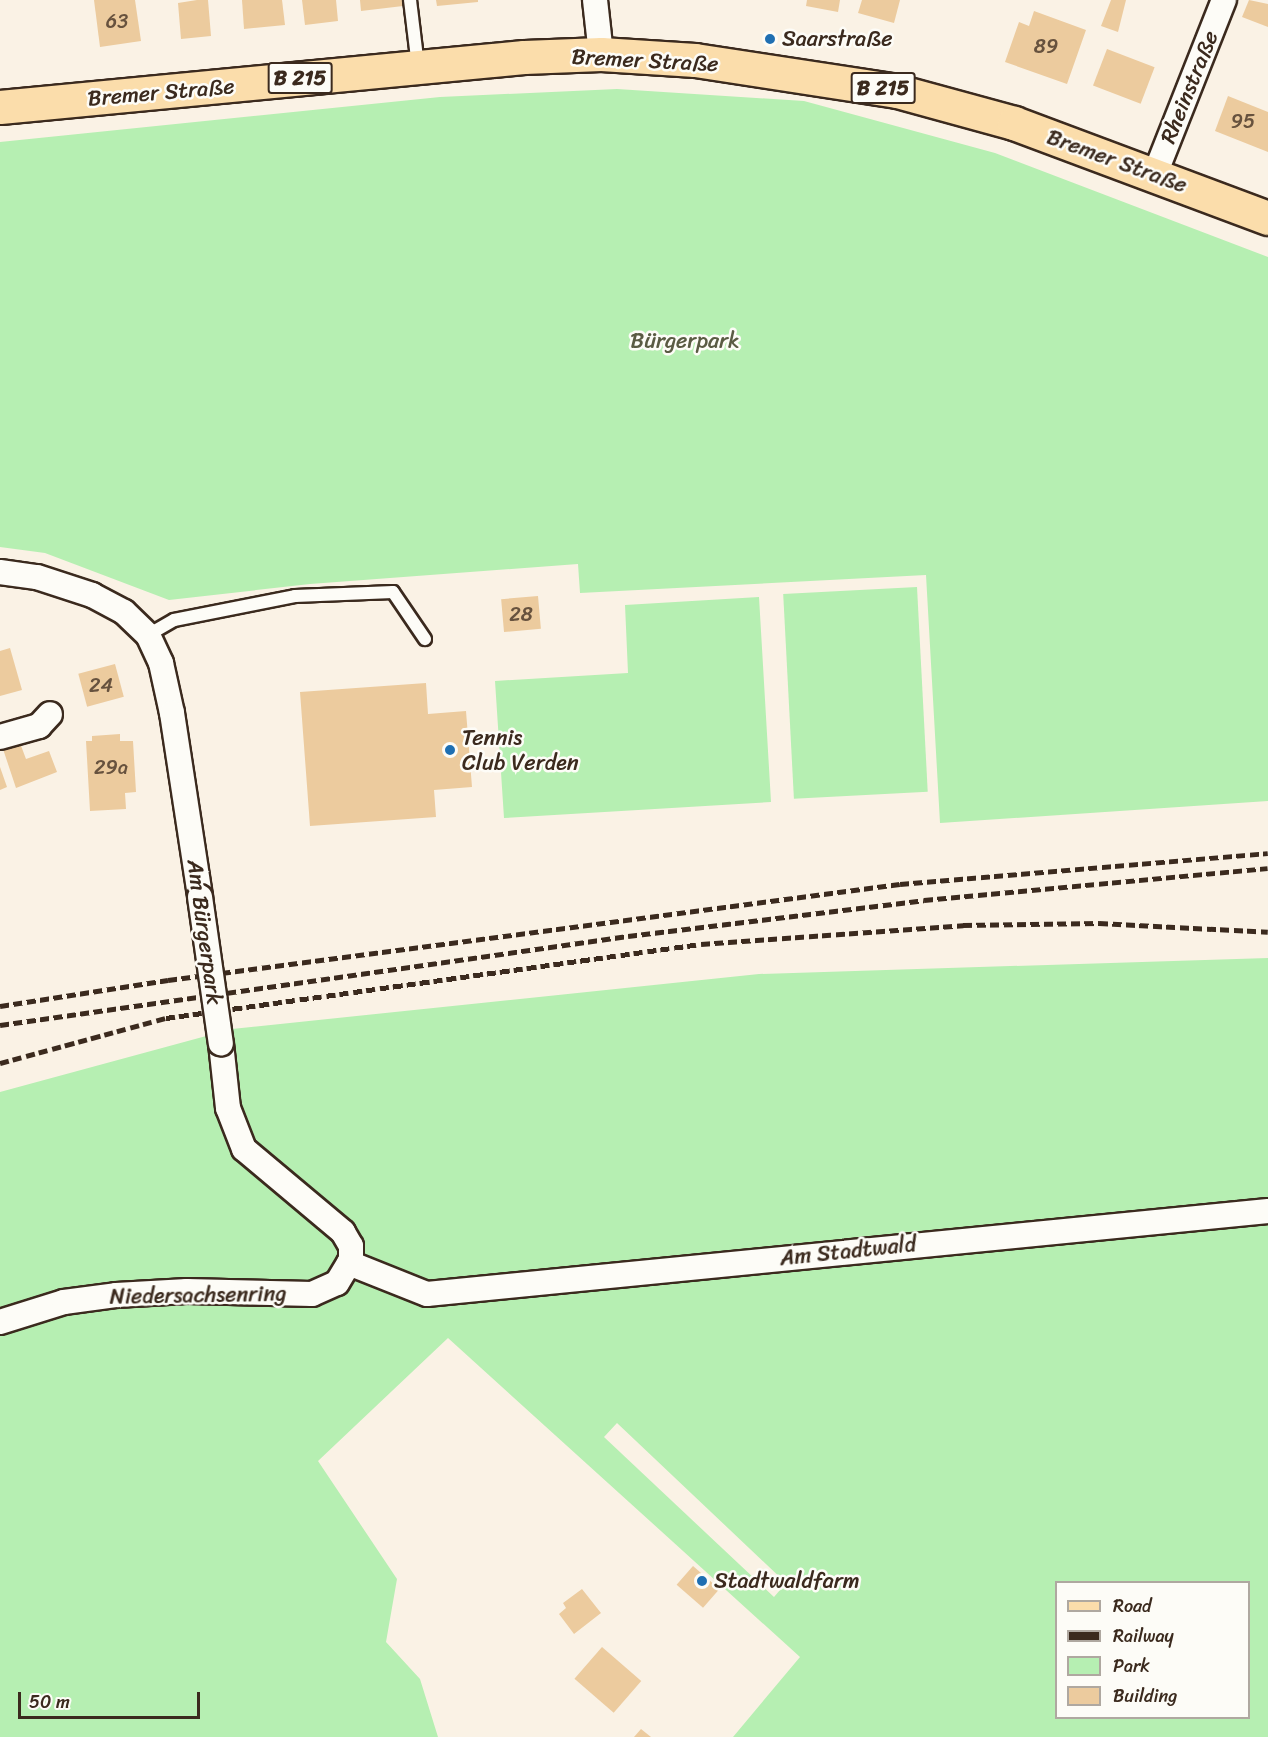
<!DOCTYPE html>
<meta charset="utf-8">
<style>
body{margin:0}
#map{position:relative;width:1268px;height:1737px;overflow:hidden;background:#faf2e5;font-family:Sriracha,sans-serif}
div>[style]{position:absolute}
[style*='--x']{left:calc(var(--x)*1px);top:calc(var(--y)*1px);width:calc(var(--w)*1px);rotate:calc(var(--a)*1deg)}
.green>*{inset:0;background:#b6efb2;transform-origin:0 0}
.building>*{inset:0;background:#eccb9e;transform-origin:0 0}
.roads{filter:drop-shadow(2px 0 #3b2a1e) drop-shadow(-2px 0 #3b2a1e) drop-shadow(0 2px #3b2a1e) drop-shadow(0 -2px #3b2a1e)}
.service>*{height:12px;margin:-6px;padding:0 6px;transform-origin:6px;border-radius:6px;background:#fdfcf7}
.minor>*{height:24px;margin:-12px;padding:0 12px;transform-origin:12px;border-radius:12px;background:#fdfcf7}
.primary>*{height:33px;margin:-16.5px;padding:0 16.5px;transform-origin:16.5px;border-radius:16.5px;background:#fbddab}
.rail>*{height:4.5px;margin-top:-2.25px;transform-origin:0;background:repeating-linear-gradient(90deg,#3b2a1e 0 9px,transparent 0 13.5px)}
.bridges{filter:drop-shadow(2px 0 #3b2a1e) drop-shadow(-2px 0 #3b2a1e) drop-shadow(0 2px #3b2a1e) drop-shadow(0 -2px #3b2a1e)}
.minor-bridge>*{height:24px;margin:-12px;padding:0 12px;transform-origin:12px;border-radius:12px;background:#fdfcf7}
.dots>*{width:16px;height:16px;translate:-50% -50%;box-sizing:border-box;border:3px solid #fdfcf7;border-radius:50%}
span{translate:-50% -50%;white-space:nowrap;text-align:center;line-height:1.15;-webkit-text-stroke:5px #fdfcf7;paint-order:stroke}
.number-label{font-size:20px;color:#67523e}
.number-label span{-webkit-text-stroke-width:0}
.shield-label span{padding:2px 4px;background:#fdfcf7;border:2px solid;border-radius:4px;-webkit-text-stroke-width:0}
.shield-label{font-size:21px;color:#3b2a1e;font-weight:700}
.poi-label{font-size:22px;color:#3b2a1e}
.left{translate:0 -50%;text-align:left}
.street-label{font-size:22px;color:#3b2a1e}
.park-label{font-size:22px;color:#5a5b43}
.legend{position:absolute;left:1055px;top:1581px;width:195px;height:138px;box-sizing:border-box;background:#fdfcf7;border:2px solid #afa8a0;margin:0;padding:8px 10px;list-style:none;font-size:18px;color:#3b2a1e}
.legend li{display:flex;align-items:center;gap:12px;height:30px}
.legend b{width:30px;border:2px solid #afa8a0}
.scale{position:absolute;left:18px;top:1692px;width:182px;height:27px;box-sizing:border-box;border:3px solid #3b2a1e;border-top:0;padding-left:8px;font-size:18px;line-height:21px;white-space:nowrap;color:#3b2a1e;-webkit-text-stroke:4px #fdfcf7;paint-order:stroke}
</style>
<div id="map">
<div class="green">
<div style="clip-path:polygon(617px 89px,804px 101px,995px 153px,1268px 257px,1268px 801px,940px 823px,926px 575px,580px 593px,578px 564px,310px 584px,169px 600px,45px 553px,0 547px,0 142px,440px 97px)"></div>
<div style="left:917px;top:587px;width:205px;height:134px;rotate:87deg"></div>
<div style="clip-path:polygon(759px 597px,771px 802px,504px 818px,495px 681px,628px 673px,625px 605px)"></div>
<div style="clip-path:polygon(evenodd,1268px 958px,1268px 1737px,733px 1737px,800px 1657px,448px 1338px,318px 1461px,397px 1579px,386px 1642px,420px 1679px,438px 1737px,0 1737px,0 1092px,232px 1029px,759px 974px,1268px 958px,617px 1423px,786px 1583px,774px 1597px,604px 1437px,617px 1423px,1268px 958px,1056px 1582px,1248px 1582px,1248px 1718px,1056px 1718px,1056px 1582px)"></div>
</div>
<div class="building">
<div style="clip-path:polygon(94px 0,135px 0,141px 41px,100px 47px)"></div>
<div style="clip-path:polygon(197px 0,208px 0,211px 36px,181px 39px,178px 3px)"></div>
<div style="clip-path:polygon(242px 0,282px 0,285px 25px,244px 29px)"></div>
<div style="clip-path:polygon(302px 0,336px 0,338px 21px,305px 25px)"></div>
<div style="clip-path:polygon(360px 0,403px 0,403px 6px,361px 11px)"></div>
<div style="clip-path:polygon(436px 0,478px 0,478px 2px,437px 6px)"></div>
<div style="clip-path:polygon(807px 0,840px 0,838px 12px,806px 6px)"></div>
<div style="clip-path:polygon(862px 0,900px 0,894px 23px,858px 13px)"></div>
<div style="clip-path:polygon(1111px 0,1126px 0,1118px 32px,1101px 26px)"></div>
<div style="clip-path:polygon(1249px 0,1268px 4px,1268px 27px,1242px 17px)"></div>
<div style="clip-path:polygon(1034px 11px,1086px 30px,1067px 84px,1005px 62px,1019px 22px,1029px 26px)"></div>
<div style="left:1107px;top:49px;width:51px;height:39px;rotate:21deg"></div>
<div style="clip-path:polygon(1228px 96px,1268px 112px,1268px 152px,1215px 131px)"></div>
<div style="left:538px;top:596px;width:33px;height:37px;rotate:85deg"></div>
<div style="clip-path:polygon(10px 648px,22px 690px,0 696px,0 651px)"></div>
<div style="left:115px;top:664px;width:34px;height:38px;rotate:75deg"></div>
<div style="clip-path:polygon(426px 683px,428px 714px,466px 711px,472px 787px,434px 790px,436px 817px,310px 826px,300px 692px)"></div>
<div style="clip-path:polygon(120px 734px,120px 741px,133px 741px,136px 792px,125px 793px,126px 809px,90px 811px,86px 741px,92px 741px,92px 736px)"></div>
<div style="clip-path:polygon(20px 743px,26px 759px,49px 751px,57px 772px,16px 788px,3px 749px)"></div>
<div style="clip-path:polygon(0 767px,7px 787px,0 790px)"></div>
<div style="left:693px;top:1566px;width:35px;height:25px;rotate:41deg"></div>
<div style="clip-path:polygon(582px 1589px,601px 1613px,574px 1634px,559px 1614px,566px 1608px,563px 1603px)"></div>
<div style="left:602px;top:1647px;width:52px;height:42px;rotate:41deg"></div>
<div style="clip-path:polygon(641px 1729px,651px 1737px,634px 1737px)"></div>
</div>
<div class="roads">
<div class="service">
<div style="--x:410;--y:0;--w:66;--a:83.1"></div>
<div style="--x:148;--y:635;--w:30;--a:-30"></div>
<div style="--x:174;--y:620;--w:123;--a:-11.2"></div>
<div style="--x:295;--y:596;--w:98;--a:-2.3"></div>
<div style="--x:393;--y:592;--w:57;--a:55.8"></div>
</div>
<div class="minor">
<div style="--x:595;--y:0;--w:54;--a:83.7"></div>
<div style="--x:1155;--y:174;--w:187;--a:-68.4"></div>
<div style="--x:0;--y:572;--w:37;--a:8"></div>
<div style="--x:37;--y:577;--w:58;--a:18.1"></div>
<div style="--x:92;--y:595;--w:36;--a:28"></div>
<div style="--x:124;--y:612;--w:33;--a:44"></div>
<div style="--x:148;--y:635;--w:31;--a:65"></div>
<div style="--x:161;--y:663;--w:51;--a:77.6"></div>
<div style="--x:172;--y:713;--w:186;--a:81.3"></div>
<div style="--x:0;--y:737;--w:41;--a:-15.8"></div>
<div style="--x:39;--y:726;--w:16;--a:-47"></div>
<div style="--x:349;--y:1263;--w:84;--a:21.7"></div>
<div style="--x:427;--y:1294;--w:845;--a:-5.64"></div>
<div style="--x:0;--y:1322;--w:67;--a:-17.4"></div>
<div style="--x:64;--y:1302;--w:52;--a:-7.7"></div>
<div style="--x:116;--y:1295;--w:71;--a:-3.2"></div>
<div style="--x:187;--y:1291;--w:125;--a:1.4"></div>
<div style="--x:312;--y:1294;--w:27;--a:-24"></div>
<div style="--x:337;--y:1283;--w:27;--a:-59"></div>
<div style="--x:351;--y:1260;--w:14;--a:-90"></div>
<div style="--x:351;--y:1246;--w:16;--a:-120"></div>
<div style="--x:343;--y:1232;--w:129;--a:-140"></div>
<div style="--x:244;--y:1149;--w:44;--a:-111.3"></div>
<div style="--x:228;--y:1108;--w:64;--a:-96.2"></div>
</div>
<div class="primary">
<div style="--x:0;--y:107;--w:526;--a:-5.45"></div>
<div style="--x:524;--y:57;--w:77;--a:-2.2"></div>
<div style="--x:601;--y:54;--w:94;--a:3.7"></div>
<div style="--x:695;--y:60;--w:204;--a:8.7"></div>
<div style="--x:897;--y:91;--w:121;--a:15.3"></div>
<div style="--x:1014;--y:123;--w:271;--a:20.5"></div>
</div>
</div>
<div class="rail">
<div style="--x:0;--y:1006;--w:170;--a:-8.8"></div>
<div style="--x:168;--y:980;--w:738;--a:-7.47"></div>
<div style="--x:900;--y:884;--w:369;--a:-4.8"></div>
<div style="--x:0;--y:1025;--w:634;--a:-8.07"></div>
<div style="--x:628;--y:936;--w:298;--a:-6.9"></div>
<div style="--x:924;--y:900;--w:345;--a:-5.3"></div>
<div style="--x:0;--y:1063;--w:172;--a:-15.2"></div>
<div style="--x:166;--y:1018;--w:540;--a:-7.88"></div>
<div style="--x:701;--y:944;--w:263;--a:-4.1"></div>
<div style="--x:963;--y:925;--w:136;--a:-0.8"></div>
<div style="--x:1099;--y:923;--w:169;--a:3"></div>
</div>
<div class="bridges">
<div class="minor-bridge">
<div style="--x:200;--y:897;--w:148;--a:81.9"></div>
</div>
</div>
<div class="dots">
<div style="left:770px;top:39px;background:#1f6fb2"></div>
<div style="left:450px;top:750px;background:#1f6fb2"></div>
<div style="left:702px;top:1581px;background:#1f6fb2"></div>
</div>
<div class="number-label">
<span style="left:117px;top:21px">63</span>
<span style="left:1046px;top:46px">89</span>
<span style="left:1243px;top:121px">95</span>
<span style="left:521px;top:614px">28</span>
<span style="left:101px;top:685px">24</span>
<span style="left:111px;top:767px">29a</span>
</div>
<div class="shield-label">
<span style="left:300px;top:78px">B 215</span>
<span style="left:883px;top:88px">B 215</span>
</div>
<div class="poi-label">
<span class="left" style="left:782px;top:39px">Saarstraße</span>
<span class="left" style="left:462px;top:750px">Tennis<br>Club Verden</span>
<span class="left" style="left:714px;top:1581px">Stadtwaldfarm</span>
</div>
<div class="street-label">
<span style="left:645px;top:60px;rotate:3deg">Bremer Straße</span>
<span style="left:1189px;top:87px;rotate:-68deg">Rheinstraße</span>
<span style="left:161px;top:92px;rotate:-5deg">Bremer Straße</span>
<span style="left:1117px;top:161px;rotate:20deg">Bremer Straße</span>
<span style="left:205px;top:932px;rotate:82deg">Am Bürgerpark</span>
<span style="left:848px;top:1251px;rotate:-6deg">Am Stadtwald</span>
<span style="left:198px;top:1295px;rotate:-1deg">Niedersachsenring</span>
</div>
<div class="park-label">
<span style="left:685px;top:341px">Bürgerpark</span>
</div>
<ul class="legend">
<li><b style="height:8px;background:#fbddab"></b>Road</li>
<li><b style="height:8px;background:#3b2a1e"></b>Railway</li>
<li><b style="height:16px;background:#b6efb2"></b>Park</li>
<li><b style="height:16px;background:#eccb9e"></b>Building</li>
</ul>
<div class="scale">50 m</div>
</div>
